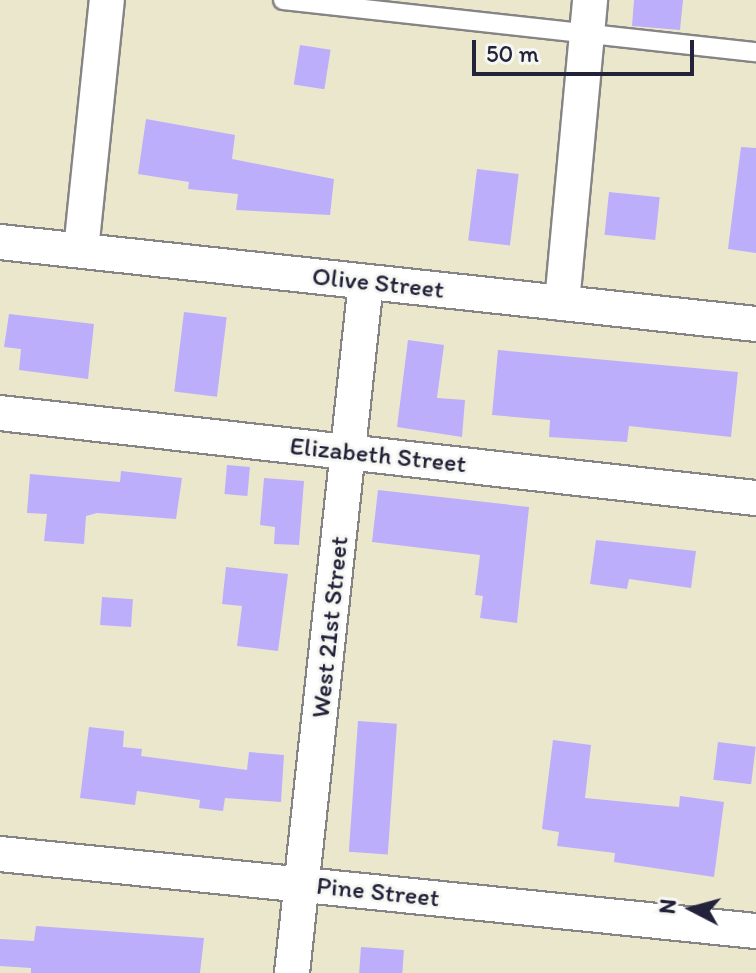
<!DOCTYPE html>
<style>
body{margin:0}
#map{position:relative;width:756px;height:973px;overflow:hidden;background:#ebe7cd;font-family:Itim,sans-serif}
div>[style]{position:absolute}
[style*='--x']{left:calc(var(--x)*1px);top:calc(var(--y)*1px);width:calc(var(--w)*1px);rotate:calc(var(--a)*1deg)}
.building>*{inset:0;background:#bcaefb;transform-origin:0 0}
.roads{filter:drop-shadow(2px 0 #868484) drop-shadow(-2px 0 #868484) drop-shadow(0 2px #868484) drop-shadow(0 -2px #868484)}
.lane>*{height:18px;margin:-9px;padding:0 9px;transform-origin:9px;border-radius:9px;background:#fff}
.street>*{height:34px;margin:-17px;padding:0 17px;transform-origin:17px;border-radius:17px;background:#fff}
span{translate:-50% -50%;white-space:nowrap;text-align:center;line-height:1.15;-webkit-text-stroke:6px #f6f6f2;paint-order:stroke}
.street-label{font-size:26px;color:#22223b}
.north{position:absolute;left:652px;top:869px;width:80px;height:80px;-webkit-text-stroke:6px #f6f6f2;paint-order:stroke;rotate:276deg;font-size:22px;font-weight:700;line-height:32px;text-align:center;color:#22223b}
.north::after{content:'';display:block;margin:auto;width:28px;height:36px;background:#22223b;clip-path:polygon(50% 0,100% 100%,50% 72%,0 100%)}
.scale{position:absolute;left:472px;top:40px;width:222px;height:36px;box-sizing:border-box;border:4px solid #22223b;border-top:0;padding-left:10px;font-size:24px;line-height:28px;white-space:nowrap;color:#22223b;-webkit-text-stroke:6px #f6f6f2;paint-order:stroke}
</style>
<div id="map">
<div class="building">
<div style="clip-path:polygon(634px 0,683px 0,680px 30px,632px 26px)"></div>
<div style="left:300px;top:45px;width:31px;height:40px;rotate:9deg"></div>
<div style="clip-path:polygon(146px 119px,235px 135px,232px 159px,334px 179px,330px 215px,236px 210px,238px 194px,188px 189px,189px 182px,138px 174px)"></div>
<div style="clip-path:polygon(741px 147px,756px 148px,756px 253px,728px 249px)"></div>
<div style="left:477px;top:169px;width:42px;height:72px;rotate:7deg"></div>
<div style="left:609px;top:192px;width:51px;height:43px;rotate:6deg"></div>
<div style="left:184px;top:312px;width:43px;height:80px;rotate:7deg"></div>
<div style="clip-path:polygon(9px 314px,94px 324px,88px 379px,19px 370px,21px 349px,4px 347px)"></div>
<div style="clip-path:polygon(408px 340px,444px 345px,437px 398px,465px 400px,462px 437px,397px 427px)"></div>
<div style="clip-path:polygon(498px 350px,738px 372px,731px 437px,629px 426px,627px 442px,549px 437px,550px 420px,492px 415px)"></div>
<div style="left:227px;top:465px;width:23px;height:29px;rotate:5deg"></div>
<div style="clip-path:polygon(121px 471px,182px 478px,176px 519px,97px 513px,86px 516px,84px 544px,44px 541px,47px 514px,27px 513px,30px 474px,120px 482px)"></div>
<div style="clip-path:polygon(264px 478px,304px 481px,299px 545px,274px 544px,275px 527px,260px 525px)"></div>
<div style="clip-path:polygon(378px 490px,529px 507px,517px 623px,480px 618px,483px 596px,475px 595px,480px 555px,372px 542px)"></div>
<div style="clip-path:polygon(596px 540px,696px 551px,691px 588px,629px 579px,627px 589px,590px 584px)"></div>
<div style="clip-path:polygon(226px 567px,288px 574px,278px 651px,237px 646px,242px 606px,222px 604px)"></div>
<div style="left:102px;top:597px;width:31px;height:28px;rotate:4deg"></div>
<div style="left:358px;top:721px;width:39px;height:131px;rotate:4deg"></div>
<div style="clip-path:polygon(89px 727px,124px 731px,123px 747px,142px 749px,141px 756px,247px 770px,249px 752px,284px 755px,281px 802px,225px 798px,223px 811px,199px 808px,200px 800px,137px 791px,135px 805px,80px 798px)"></div>
<div style="clip-path:polygon(553px 740px,591px 745px,585px 798px,679px 807px,680px 796px,724px 802px,714px 877px,614px 862px,615px 853px,557px 846px,559px 832px,542px 829px)"></div>
<div style="left:718px;top:742px;width:38px;height:38px;rotate:7deg"></div>
<div style="clip-path:polygon(36px 926px,204px 938px,200px 973px,31px 973px,31px 968px,0 966px,0 939px,34px 941px)"></div>
<div style="left:361px;top:947px;width:43px;height:26px;rotate:4deg"></div>
</div>
<div class="roads">
<div class="lane">
<div style="--x:283;--y:0;--w:476;--a:6.3"></div>
</div>
<div class="street">
<div style="--x:0;--y:242;--w:760;--a:6.19"></div>
<div style="--x:81;--y:250;--w:251;--a:-84.1"></div>
<div style="--x:562;--y:303;--w:304;--a:-84.7"></div>
<div style="--x:0;--y:413;--w:761;--a:6.42"></div>
<div style="--x:0;--y:854;--w:760;--a:5.82"></div>
<div style="--x:292;--y:973;--w:695;--a:-83.89"></div>
</div>
</div>
<div class="street-label">
<span style="left:378px;top:283px;rotate:6deg">Olive Street</span>
<span style="left:378px;top:455px;rotate:6deg">Elizabeth Street</span>
<span style="left:330px;top:627px;rotate:-84deg">West 21st Street</span>
<span style="left:378px;top:892px;rotate:6deg">Pine Street</span>
</div>
<div class="north">N</div>
<div class="scale">50 m</div>
</div>
